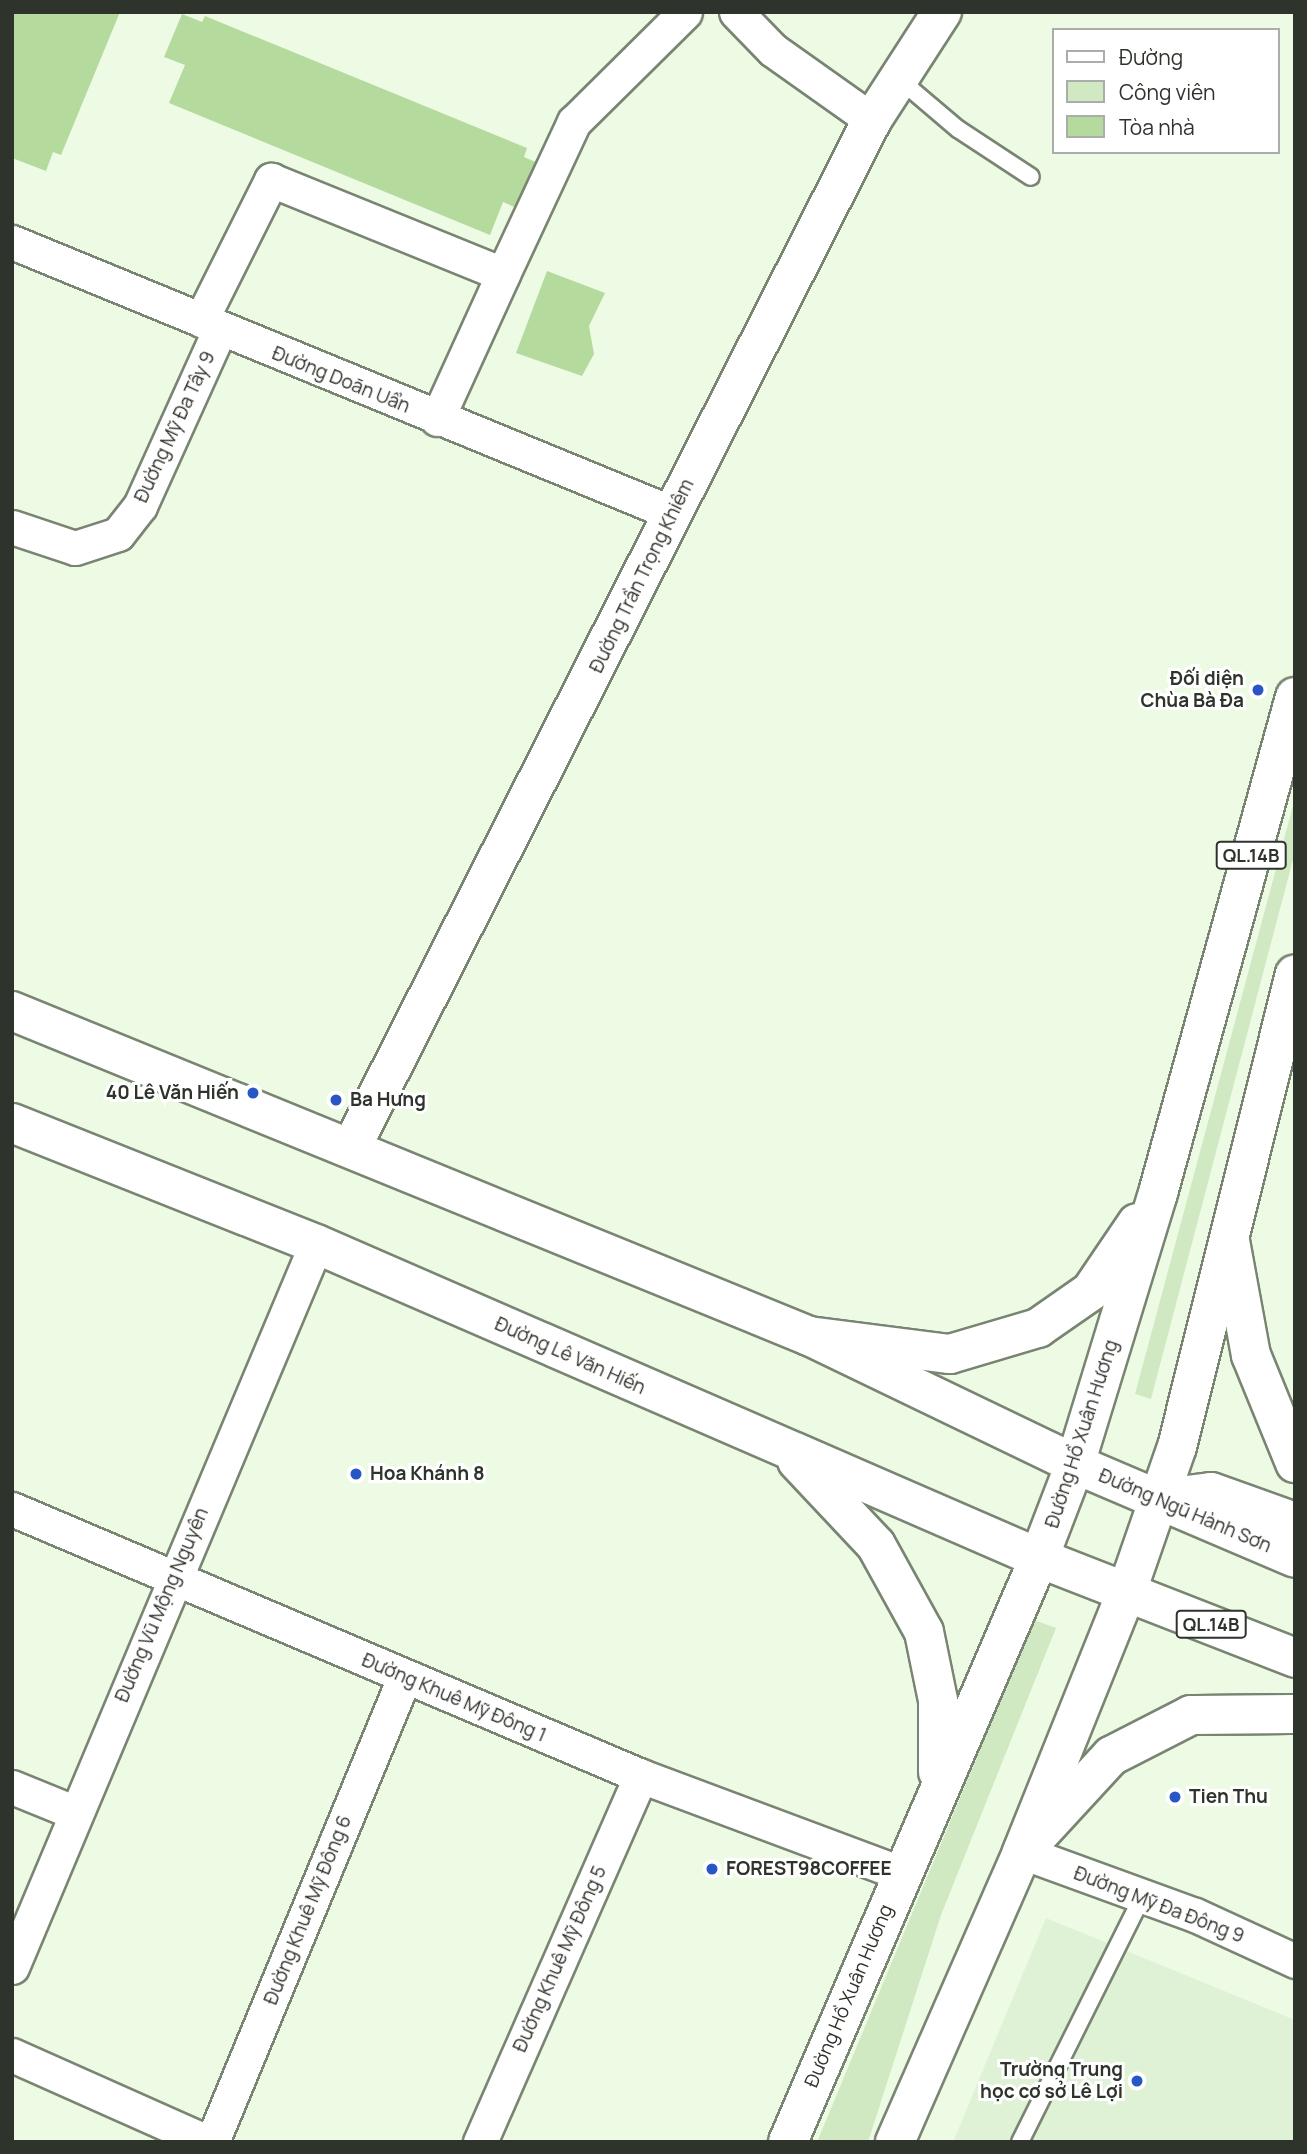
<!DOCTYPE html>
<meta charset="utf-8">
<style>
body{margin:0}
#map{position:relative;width:1307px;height:2154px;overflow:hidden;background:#edfbe5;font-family:Manrope,sans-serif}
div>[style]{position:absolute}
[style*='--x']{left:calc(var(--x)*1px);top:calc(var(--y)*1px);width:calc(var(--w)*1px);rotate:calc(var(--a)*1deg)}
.built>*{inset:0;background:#e0f2d5}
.green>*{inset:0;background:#d0e9c2}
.building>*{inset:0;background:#b4db9d}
.roads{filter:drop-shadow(2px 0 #798572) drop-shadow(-2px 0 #798572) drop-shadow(0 2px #798572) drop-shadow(0 -2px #798572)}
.lane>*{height:16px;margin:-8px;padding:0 8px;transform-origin:8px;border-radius:8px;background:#fff}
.street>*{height:33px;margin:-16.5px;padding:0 16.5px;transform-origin:16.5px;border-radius:16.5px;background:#fff}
.secondary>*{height:38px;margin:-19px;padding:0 19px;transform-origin:19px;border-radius:19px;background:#fff}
.highway>*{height:38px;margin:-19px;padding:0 19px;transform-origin:19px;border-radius:19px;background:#fff}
.dots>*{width:19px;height:19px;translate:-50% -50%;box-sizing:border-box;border:4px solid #fff;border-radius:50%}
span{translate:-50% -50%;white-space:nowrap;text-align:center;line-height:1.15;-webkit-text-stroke:6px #fff;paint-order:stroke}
.shield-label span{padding:2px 5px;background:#fff;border:2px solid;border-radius:5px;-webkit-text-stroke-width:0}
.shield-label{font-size:18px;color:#2e332b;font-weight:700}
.street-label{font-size:19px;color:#2e332b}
.poi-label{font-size:19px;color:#2e332b;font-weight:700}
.right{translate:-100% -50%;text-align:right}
.left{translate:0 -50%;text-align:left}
.frame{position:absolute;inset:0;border:14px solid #2e332b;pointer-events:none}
.legend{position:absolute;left:1052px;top:28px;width:228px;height:126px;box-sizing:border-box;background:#fff;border:2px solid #abadaa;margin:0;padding:9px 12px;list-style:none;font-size:21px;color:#2e332b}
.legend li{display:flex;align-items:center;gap:14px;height:35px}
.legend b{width:35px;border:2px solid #abadaa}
</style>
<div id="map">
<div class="built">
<div style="clip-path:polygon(1046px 1918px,1295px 2020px,1295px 2142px,953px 2142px)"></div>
</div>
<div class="green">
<div style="clip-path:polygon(1295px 798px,1295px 852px,1151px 1399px,1135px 1394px)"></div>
<div style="clip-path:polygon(1034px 1620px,1056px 1628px,941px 1915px,868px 2142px,817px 2142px)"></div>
</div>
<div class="building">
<div style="clip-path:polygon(12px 12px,120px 12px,61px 155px,53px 152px,46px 171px,12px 158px)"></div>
<div style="clip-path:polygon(182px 14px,202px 22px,205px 16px,527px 148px,524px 157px,540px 164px,521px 210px,503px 202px,490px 235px,169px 103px,185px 65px,164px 57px)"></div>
<div style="clip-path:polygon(547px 271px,605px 293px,589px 326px,594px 354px,582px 376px,516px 353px)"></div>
</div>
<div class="roads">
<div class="lane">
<div style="--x:899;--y:79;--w:77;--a:40.3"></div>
<div style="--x:958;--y:129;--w:87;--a:33.3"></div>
<div style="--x:1020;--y:2142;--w:274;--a:-63.5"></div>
</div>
<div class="street">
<div style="--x:736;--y:12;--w:53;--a:45.8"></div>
<div style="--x:773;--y:50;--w:121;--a:35.3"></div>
<div style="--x:12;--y:242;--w:713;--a:22.32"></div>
<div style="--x:201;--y:320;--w:157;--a:-63.4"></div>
<div style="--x:271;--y:180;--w:250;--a:22.1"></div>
<div style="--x:503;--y:274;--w:168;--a:-65"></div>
<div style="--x:574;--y:122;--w:156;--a:-44.7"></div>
<div style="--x:437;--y:419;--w:159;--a:-65.5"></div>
<div style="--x:12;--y:527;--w:66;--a:18.4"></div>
<div style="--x:75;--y:548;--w:45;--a:-18"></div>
<div style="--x:118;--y:534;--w:36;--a:-52"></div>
<div style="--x:140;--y:506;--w:194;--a:-65.7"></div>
<div style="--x:12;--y:1509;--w:683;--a:23"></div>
<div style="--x:641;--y:1776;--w:277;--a:20.5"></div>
<div style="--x:12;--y:1787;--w:69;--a:22.1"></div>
<div style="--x:1022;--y:1852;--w:184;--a:20"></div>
<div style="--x:1195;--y:1915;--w:110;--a:24.7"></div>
<div style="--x:12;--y:1967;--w:784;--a:-67.19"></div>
<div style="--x:12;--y:2055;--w:214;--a:24"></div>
<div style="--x:212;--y:2142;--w:502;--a:-67.52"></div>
<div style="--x:480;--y:2142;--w:400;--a:-66.3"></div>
</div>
<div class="secondary">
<div style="--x:12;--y:1011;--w:861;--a:22.18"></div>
<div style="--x:809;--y:1336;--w:295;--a:25.7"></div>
<div style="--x:12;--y:1123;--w:327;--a:21.7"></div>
<div style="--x:316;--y:1244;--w:788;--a:23.48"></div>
<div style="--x:1039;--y:1558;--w:636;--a:113.26"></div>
<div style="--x:352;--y:1146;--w:1150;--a:-63.12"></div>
<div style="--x:872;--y:120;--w:129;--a:-57.1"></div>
<div style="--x:1230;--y:1241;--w:116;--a:79.6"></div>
<div style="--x:1251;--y:1355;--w:117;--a:67.8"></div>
<div style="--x:797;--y:1461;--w:115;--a:46.8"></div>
<div style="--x:876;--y:1545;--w:99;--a:61.1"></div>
<div style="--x:924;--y:1632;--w:69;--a:78.4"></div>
<div style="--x:938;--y:1700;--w:72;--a:90"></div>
<div style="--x:1163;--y:1498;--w:48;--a:-7.1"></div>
<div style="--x:1211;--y:1492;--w:89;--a:19.7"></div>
<div style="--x:1040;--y:1833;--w:105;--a:-47.3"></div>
<div style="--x:1111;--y:1756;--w:90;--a:-27.1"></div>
<div style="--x:1191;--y:1715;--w:104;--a:-0.6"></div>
<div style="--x:895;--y:2142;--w:317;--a:-66.3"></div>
<div style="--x:1022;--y:1852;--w:281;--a:-68.1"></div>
</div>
<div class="highway">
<div style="--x:1295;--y:697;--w:515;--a:105.44"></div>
<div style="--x:1158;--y:1193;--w:283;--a:107"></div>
<div style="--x:1075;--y:1464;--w:101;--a:111"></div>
<div style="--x:1039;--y:1558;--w:275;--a:21.3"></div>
<div style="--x:809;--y:1336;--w:142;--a:7.3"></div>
<div style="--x:950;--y:1354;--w:92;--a:-16.5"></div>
<div style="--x:1038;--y:1328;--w:65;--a:-34.9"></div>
<div style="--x:1091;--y:1291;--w:82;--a:-55.9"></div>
<div style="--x:1075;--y:1464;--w:239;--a:23.1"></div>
<div style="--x:1127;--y:1591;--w:152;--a:-70.9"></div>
<div style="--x:1177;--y:1447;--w:487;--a:-76"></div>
</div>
</div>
<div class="dots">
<div style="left:1258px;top:690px;background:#2956c5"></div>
<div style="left:253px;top:1093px;background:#2956c5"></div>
<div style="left:336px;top:1100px;background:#2956c5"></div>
<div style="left:356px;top:1474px;background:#2956c5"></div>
<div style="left:1175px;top:1797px;background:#2956c5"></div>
<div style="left:712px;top:1869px;background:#2956c5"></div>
<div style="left:1137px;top:2081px;background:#2956c5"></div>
</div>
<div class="shield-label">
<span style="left:1251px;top:855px">QL.14B</span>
<span style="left:1211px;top:1624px">QL.14B</span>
</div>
<div class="street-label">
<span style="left:341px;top:380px;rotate:22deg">Đường Doãn Uẩn</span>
<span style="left:175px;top:427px;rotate:-65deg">Đường Mỹ Đa Tây 9</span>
<span style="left:642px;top:576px;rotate:-64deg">Đường Trần Trọng Khiêm</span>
<span style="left:570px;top:1356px;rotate:24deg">Đường Lê Văn Hiến</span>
<span style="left:1082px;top:1434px;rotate:-72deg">Đường Hồ Xuân Hương</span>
<span style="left:1185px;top:1511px;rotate:23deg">Đường Ngũ Hành Sơn</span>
<span style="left:162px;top:1605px;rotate:-67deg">Đường Vũ Mộng Nguyên</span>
<span style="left:454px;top:1698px;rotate:23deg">Đường Khuê Mỹ Đông 1</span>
<span style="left:1159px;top:1905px;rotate:21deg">Đường Mỹ Đa Đông 9</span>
<span style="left:308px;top:1910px;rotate:-68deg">Đường Khuê Mỹ Đông 6</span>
<span style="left:560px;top:1959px;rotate:-66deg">Đường Khuê Mỹ Đông 5</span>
<span style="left:849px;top:1996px;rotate:-67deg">Đường Hồ Xuân Hương</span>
</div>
<div class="poi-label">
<span class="right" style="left:1244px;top:690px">Đối diện<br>Chùa Bà Đa</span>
<span class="right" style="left:239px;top:1093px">40 Lê Văn Hiến</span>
<span class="left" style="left:350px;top:1100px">Ba Hưng</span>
<span class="left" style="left:370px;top:1474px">Hoa Khánh 8</span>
<span class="left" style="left:1189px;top:1797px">Tien Thu</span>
<span class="left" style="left:726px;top:1869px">FOREST98COFFEE</span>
<span class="right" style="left:1123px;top:2081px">Trường Trung<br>học cơ sở Lê Lợi</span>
</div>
<div class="frame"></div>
<ul class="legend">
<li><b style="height:9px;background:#fff"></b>Đường</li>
<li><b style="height:19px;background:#d0e9c2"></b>Công viên</li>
<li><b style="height:19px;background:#b4db9d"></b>Tòa nhà</li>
</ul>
</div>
